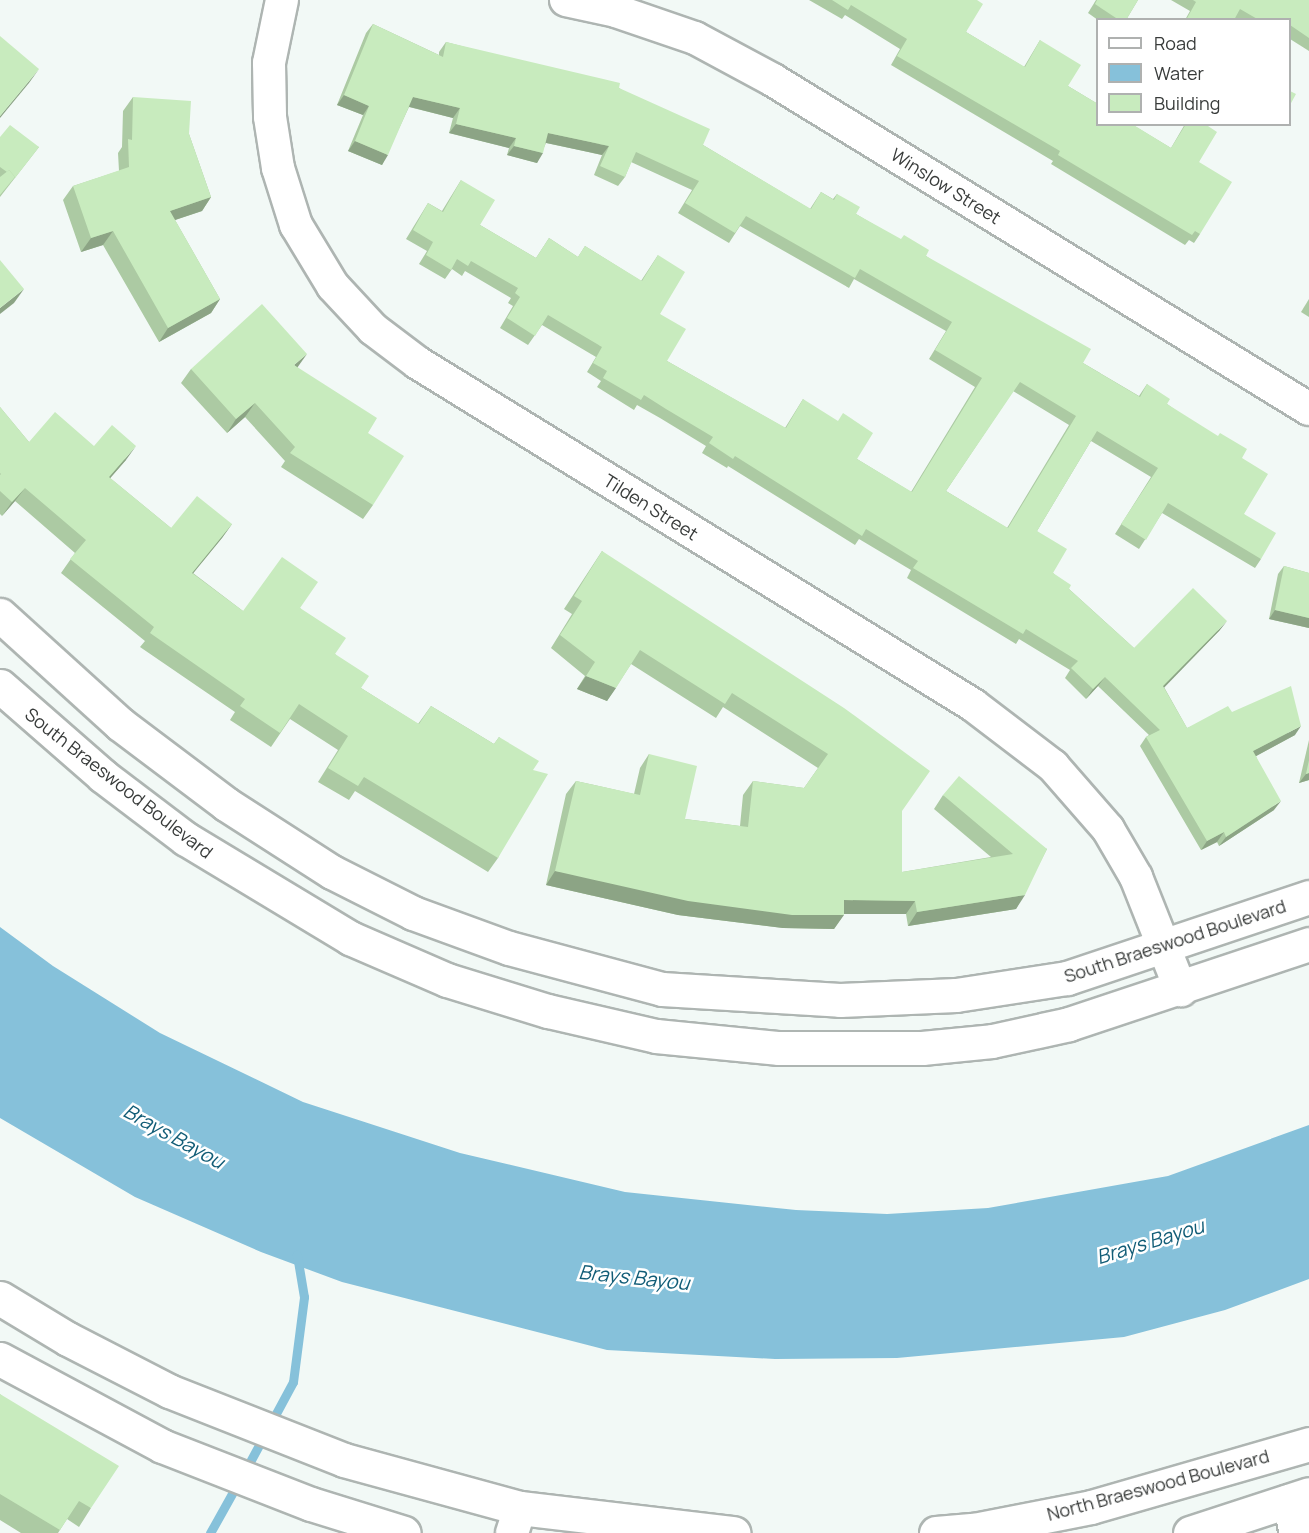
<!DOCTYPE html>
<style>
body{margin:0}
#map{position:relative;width:1309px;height:1533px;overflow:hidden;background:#f2f9f6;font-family:Manrope,sans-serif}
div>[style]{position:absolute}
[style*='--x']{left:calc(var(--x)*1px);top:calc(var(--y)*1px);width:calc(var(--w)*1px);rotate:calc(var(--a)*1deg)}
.water>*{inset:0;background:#86c1da}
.stream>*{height:9px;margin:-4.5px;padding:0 4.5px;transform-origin:4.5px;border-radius:4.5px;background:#86c1da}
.roads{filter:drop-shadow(2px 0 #aeb5b2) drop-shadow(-2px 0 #aeb5b2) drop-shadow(0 2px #aeb5b2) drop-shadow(0 -2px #aeb5b2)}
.minor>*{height:32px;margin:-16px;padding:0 16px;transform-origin:16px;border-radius:16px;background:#fff}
.major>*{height:33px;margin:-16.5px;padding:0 16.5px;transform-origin:16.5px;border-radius:16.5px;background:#fff}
.wall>*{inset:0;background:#accaa3}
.shaded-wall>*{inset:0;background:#8ca485}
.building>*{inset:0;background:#c8ebbe}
span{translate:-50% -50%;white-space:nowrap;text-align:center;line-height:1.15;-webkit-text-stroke:5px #fff;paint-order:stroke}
.street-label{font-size:18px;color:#383b3a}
.water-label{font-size:20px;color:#125d77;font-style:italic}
.legend{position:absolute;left:1096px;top:18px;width:195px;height:108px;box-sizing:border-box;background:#fff;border:2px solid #afb1b0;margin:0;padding:8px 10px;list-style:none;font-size:18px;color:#383b3a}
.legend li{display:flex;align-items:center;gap:12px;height:30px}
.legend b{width:30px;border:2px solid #afb1b0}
</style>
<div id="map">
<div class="water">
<div style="clip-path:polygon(0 927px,53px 966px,160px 1033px,303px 1102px,460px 1153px,625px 1192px,796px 1210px,887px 1214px,988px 1208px,1168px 1176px,1309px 1125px,1309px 1279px,1225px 1310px,1124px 1337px,897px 1358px,775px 1359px,607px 1350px,342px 1282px,261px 1252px,135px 1197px,0 1118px)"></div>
</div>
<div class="stream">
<div style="--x:245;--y:1471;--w:101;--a:-61.7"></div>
<div style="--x:293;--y:1382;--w:86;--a:-82.6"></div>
<div style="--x:304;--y:1297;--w:43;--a:-99.5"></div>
<div style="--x:210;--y:1533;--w:57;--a:-60.8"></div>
</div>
<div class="roads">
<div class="minor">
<div style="--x:282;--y:0;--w:64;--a:101.7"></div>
<div style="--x:269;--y:63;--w:54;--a:88.9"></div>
<div style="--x:270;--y:117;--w:52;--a:81.1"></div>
<div style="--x:278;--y:168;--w:60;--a:72.5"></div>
<div style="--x:296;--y:225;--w:71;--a:58.8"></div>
<div style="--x:333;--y:286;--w:59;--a:47.1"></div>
<div style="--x:373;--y:329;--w:56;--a:37.1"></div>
<div style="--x:418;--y:363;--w:652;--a:31.64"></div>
<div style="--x:973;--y:705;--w:101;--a:37.3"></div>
<div style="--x:1053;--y:766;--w:84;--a:48.9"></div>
<div style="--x:1108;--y:829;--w:56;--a:59.7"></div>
<div style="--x:1136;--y:877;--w:122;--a:68.3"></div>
<div style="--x:566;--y:0;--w:51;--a:12.4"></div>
<div style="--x:616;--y:11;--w:83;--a:18.9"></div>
<div style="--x:695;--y:38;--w:89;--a:28.3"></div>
<div style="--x:773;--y:80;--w:629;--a:31.54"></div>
<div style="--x:512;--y:1533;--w:26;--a:-72"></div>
</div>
<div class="major">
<div style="--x:0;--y:615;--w:162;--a:42.2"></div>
<div style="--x:120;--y:724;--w:133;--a:37"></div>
<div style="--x:226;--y:804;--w:126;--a:32.7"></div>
<div style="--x:332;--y:872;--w:91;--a:26.8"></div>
<div style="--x:413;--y:913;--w:102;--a:20"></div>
<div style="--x:509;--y:948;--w:158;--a:15"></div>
<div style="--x:662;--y:989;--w:178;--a:3.5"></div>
<div style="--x:840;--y:1000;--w:116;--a:-2.5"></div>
<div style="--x:956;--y:995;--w:112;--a:-8.7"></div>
<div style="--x:1067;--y:978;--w:255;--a:-18.5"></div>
<div style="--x:0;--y:686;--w:137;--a:41.1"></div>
<div style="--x:103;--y:776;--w:104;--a:37.2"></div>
<div style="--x:186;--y:839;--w:192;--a:31.1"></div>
<div style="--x:350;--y:938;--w:106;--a:23.4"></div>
<div style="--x:447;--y:980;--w:106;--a:17.1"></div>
<div style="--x:548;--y:1011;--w:111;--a:13"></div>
<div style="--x:656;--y:1036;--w:124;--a:5.6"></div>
<div style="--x:779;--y:1048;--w:143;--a:0"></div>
<div style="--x:922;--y:1048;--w:70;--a:-5.7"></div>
<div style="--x:992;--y:1041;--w:79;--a:-12.4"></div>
<div style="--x:1069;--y:1024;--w:253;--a:-18.4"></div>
<div style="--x:0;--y:1298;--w:79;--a:31.1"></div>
<div style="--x:68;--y:1339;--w:114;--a:27.2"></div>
<div style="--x:169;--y:1391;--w:188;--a:21.5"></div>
<div style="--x:344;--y:1460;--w:182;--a:15.3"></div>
<div style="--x:520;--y:1508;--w:215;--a:6.7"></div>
<div style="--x:0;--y:1359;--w:184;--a:28.2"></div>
<div style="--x:162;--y:1446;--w:160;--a:21.3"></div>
<div style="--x:311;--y:1504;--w:97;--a:17.3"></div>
<div style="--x:1289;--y:1501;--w:33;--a:78"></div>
<div style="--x:936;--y:1533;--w:38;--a:-5"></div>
<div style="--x:974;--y:1530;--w:119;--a:-11.1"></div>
<div style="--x:1091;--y:1507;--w:227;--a:-16.1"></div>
<div style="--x:1190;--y:1533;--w:125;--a:-18.1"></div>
</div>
</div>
<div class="wall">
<div style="clip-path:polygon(809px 0,977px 0,966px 32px,1024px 67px,1040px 40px,1068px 86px,1171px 148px,1185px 124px,1205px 124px,1199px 162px,1200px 234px,1194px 243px,1189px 240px,1185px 245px,1051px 164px,1053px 161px,891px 65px,900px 49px,845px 15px,842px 19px)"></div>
<div style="clip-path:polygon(1096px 0,1138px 0,1126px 20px,1098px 20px,1088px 13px)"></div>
<div style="clip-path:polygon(1171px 0,1309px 0,1309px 51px,1290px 39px,1290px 20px,1237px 20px,1235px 18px,1234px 20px,1185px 20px,1190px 11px)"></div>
<div style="clip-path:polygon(evenodd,373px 24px,439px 55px,439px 52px,446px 42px,619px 88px,703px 145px,810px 209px,821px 192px,833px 199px,837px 194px,856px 214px,926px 256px,1083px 363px,1139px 396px,1147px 384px,1167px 404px,1242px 458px,1244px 514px,1261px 559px,1255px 568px,1162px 513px,1139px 549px,1115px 534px,1151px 477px,1091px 441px,1037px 531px,1053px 573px,1069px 589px,1134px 648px,1220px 630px,1164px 687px,1187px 728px,1232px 712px,1295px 735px,1256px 756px,1274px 810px,1219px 846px,1217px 842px,1201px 850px,1140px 746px,1146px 737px,1149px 735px,1098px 686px,1086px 699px,1065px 678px,1070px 670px,1019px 639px,1016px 644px,907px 578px,911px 570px,859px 539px,855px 545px,728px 466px,727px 468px,702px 453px,706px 446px,660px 418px,637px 405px,634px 410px,597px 387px,601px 381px,587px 372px,596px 357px,542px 325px,528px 345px,500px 328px,513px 306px,508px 303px,511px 298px,465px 271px,462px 276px,452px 269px,445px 279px,419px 264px,427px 251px,406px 239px,428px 203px,442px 211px,461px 180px,480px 225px,536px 258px,549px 238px,578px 257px,585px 246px,641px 281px,658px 255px,660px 314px,667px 361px,785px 428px,803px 399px,857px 459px,911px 492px,975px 387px,929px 359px,946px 331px,854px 279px,849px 288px,740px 226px,729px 243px,678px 213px,692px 190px,631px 162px,625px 177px,618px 186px,594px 175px,602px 155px,546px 143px,537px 163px,507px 155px,509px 148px,449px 133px,453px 118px,409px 107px,382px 165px,348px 151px,363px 115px,337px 105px,366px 33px,373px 24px,1013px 391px,1069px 425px,1007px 528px,946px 491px,1013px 391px)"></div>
<div style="clip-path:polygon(133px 97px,189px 134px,211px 197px,202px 211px,175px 220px,220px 299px,211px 313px,159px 342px,103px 245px,81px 252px,63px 200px,73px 186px,119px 171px,118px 153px,122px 147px,123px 111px)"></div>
<div style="clip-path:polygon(0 137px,39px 147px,0 197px)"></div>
<div style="clip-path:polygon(1309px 299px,1309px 317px,1301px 312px)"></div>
<div style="clip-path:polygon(297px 367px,368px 433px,373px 505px,363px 519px,281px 467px,285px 461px,245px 417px,227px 433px,181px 383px,191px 369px)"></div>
<div style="clip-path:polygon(0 407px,29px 442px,94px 446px,126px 460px,110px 478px,171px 528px,232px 524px,222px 538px,193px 573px,243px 611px,300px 608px,361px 688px,418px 724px,431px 706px,494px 744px,499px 737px,533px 770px,498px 858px,488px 872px,355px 791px,349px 800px,318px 782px,338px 750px,290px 719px,271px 747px,230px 720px,235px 712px,140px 647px,145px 641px,61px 573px,75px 553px,15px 501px,2px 516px,0 514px)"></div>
<div style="clip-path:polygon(602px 551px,902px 811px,902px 872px,991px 857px,934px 809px,943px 795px,1047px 849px,1016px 909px,908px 926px,906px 914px,844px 914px,834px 929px,783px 928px,678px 915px,546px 885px,566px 794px,576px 781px,634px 794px,640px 768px,649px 754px,685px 819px,740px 826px,743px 795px,753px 781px,804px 788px,818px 768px,723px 707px,716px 718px,631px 664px,607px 701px,577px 689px,585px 676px,551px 648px,572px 614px,564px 609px)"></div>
<div style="clip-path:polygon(1284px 566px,1309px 573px,1309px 628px,1269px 619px,1278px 574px)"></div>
<div style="clip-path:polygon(1309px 740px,1309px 780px,1299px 783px)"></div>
<div style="clip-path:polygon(0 1394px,91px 1508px,79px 1527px,67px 1519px,58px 1533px,21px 1533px,0 1520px)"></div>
</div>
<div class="shaded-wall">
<div style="clip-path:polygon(39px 69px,29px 83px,0 118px,0 116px)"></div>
<div style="clip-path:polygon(344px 95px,369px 106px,363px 115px,337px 105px)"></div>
<div style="clip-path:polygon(413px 97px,460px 108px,453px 118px,406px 106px)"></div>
<div style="clip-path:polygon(456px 124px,516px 138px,509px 148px,449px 133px)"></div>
<div style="clip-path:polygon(548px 133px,609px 146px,602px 155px,542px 142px)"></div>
<div style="clip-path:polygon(355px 141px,388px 155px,382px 165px,348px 151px)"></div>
<div style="clip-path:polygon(514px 146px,543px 153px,537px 163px,507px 155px)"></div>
<div style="clip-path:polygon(211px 197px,202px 211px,160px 225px,170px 211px)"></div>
<div style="clip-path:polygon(113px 231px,103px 245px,81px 252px,91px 238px)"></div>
<div style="clip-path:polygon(24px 289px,14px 303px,0 314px,0 308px)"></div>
<div style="clip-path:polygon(220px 299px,211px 313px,159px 342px,168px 328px)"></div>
<div style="clip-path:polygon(307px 354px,297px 368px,294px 365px)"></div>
<div style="clip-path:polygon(255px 403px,245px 417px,227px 433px,236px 419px)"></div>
<div style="clip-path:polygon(136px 446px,126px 460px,99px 491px,109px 477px)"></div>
<div style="clip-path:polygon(25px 488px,15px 501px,2px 516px,12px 502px)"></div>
<div style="clip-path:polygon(232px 524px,222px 538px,182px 587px,192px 573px)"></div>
<div style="clip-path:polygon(1275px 610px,1309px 618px,1309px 628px,1269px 619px)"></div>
<div style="clip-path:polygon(1227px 621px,1220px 630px,1157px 695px,1163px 686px)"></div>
<div style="clip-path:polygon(586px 676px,616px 688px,607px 701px,577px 689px)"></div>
<div style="clip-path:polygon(1105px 677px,1098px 686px,1086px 699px,1093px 689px)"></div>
<div style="clip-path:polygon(1301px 726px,1295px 735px,1247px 761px,1253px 751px)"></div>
<div style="clip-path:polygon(1309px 773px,1309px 780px,1299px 783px,1306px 774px)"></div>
<div style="clip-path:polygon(1281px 801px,1274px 810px,1219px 846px,1226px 837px)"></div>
<div style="clip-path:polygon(1224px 832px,1217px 842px,1201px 850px,1207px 841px)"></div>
<div style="clip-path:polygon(555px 871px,844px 915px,834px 929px,783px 928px,678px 915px,546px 885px)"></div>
<div style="clip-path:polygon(1025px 895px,1016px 909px,908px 926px,917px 912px)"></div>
<div style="clip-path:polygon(844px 900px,915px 901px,906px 914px,834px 914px)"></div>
</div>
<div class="building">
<div style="clip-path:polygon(832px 0,977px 0,983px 4px,966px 32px,1025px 67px,1040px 40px,1081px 65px,1068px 86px,1098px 104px,1098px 124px,1132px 124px,1171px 148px,1186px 124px,1205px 124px,1217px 132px,1199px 162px,1232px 182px,1200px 234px,1195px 231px,1192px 235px,1058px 155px,1060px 151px,897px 56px,907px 39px,851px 5px,848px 10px)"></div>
<div style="clip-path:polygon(1097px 0,1138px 0,1126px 20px,1119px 20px,1095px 4px)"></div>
<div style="clip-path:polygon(1193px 0,1309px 0,1309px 38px,1290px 25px,1290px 20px,1259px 20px,1240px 9px,1234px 20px,1186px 20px,1196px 2px)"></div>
<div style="clip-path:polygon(evenodd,373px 24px,443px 57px,446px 42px,620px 83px,619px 88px,710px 129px,703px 145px,811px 209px,821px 192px,834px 200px,837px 194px,860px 207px,856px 214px,901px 239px,904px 235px,929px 250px,926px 256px,1091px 349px,1083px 363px,1140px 397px,1147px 384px,1170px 399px,1167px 404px,1218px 436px,1220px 433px,1247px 449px,1242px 458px,1268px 474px,1244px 514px,1276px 533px,1261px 559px,1168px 503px,1146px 540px,1121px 524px,1158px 468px,1097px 431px,1037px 531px,1067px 549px,1053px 573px,1071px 585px,1069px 589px,1134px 648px,1193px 588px,1227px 621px,1163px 686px,1187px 728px,1228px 706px,1232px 712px,1291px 686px,1301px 726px,1253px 751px,1281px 801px,1226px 837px,1224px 832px,1207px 841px,1146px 737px,1160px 730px,1105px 677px,1093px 689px,1071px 668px,1078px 661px,1026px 629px,1023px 634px,913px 568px,918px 561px,866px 529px,862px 536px,735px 456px,733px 459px,709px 443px,713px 437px,666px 409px,644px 395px,641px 400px,603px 378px,607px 371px,593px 363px,602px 347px,548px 315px,535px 336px,507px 318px,520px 297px,515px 293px,518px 288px,471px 261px,468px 266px,457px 259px,451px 270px,426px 255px,433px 242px,413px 230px,428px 203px,443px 212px,461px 180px,495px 200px,480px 225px,536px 258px,549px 238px,578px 257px,585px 246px,642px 281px,658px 255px,685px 272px,660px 314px,686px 329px,667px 361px,786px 428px,803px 399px,838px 421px,843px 413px,873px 433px,857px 459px,912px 492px,982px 378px,935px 350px,952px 322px,860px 269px,855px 278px,746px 216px,735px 233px,685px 203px,699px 181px,636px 152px,625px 177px,600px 166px,609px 146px,548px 133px,543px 153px,514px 146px,516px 138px,456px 124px,460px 108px,413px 97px,388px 155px,355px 141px,369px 106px,344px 95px,373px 24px,1020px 382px,1076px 416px,1008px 528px,946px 491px,1020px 382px)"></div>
<div style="clip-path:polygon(0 36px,39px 69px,0 116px)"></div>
<div style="clip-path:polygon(1290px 91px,1296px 94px,1290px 105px)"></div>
<div style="clip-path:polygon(133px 97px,191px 101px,189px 134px,211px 197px,170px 211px,220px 299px,168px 328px,113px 231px,91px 238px,73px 186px,129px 167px,128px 139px,132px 140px)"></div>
<div style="clip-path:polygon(10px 125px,39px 147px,15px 178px,15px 177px,9px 170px,7px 172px,0 167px,0 137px)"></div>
<div style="clip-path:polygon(9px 170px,15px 177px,0 195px,0 177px)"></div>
<div style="clip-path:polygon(0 260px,24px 289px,0 308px)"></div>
<div style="clip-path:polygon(262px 304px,307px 354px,294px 365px,377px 418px,368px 433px,404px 456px,373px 505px,290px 453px,295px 447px,255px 403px,236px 419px,191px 369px)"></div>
<div style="clip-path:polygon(0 407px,29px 442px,55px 412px,94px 446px,112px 425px,136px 446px,109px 477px,171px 528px,197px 496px,232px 524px,192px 573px,243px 611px,282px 557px,318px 582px,300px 608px,346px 638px,335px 654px,369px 676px,361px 688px,419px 724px,431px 706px,494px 744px,499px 737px,539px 761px,533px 770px,548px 774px,498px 858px,364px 777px,358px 786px,328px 768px,348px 736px,299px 704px,280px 733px,240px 706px,245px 699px,150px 633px,154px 627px,70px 559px,86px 540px,25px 488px,12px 502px,0 491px,0 475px,1px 474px,0 473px)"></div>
<div style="clip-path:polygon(602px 551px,844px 708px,930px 771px,902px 811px,902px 872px,1013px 854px,943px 795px,959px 776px,1047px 849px,1025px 895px,917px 912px,915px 901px,844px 900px,844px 915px,792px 915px,688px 901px,555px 871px,576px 781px,640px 795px,649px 754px,697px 766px,685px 819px,748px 827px,753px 781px,804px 788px,828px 754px,732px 693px,725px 704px,640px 650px,616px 688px,586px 676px,595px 662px,560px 635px,582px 601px,574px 596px)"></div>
<div style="clip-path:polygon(1284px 566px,1309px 573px,1309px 618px,1275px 610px)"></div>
<div style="clip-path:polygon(1309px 760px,1309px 773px,1306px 774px)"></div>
<div style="clip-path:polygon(0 1394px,119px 1466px,91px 1508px,79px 1501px,60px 1530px,0 1494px)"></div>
</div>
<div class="street-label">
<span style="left:946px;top:186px;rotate:32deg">Winslow Street</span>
<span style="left:651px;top:507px;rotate:32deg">Tilden Street</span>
<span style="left:119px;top:783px;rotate:38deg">South Braeswood Boulevard</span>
<span style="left:1175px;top:941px;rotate:-18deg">South Braeswood Boulevard</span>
<span style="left:1158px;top:1485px;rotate:-15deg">North Braeswood Boulevard</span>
</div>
<div class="water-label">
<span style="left:174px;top:1136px;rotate:29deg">Brays Bayou</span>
<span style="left:1150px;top:1241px;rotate:-17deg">Brays Bayou</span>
<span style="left:634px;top:1277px;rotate:6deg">Brays Bayou</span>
</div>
<ul class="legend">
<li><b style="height:8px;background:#fff"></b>Road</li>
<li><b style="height:16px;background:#86c1da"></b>Water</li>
<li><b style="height:16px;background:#c8ebbe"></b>Building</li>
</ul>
</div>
